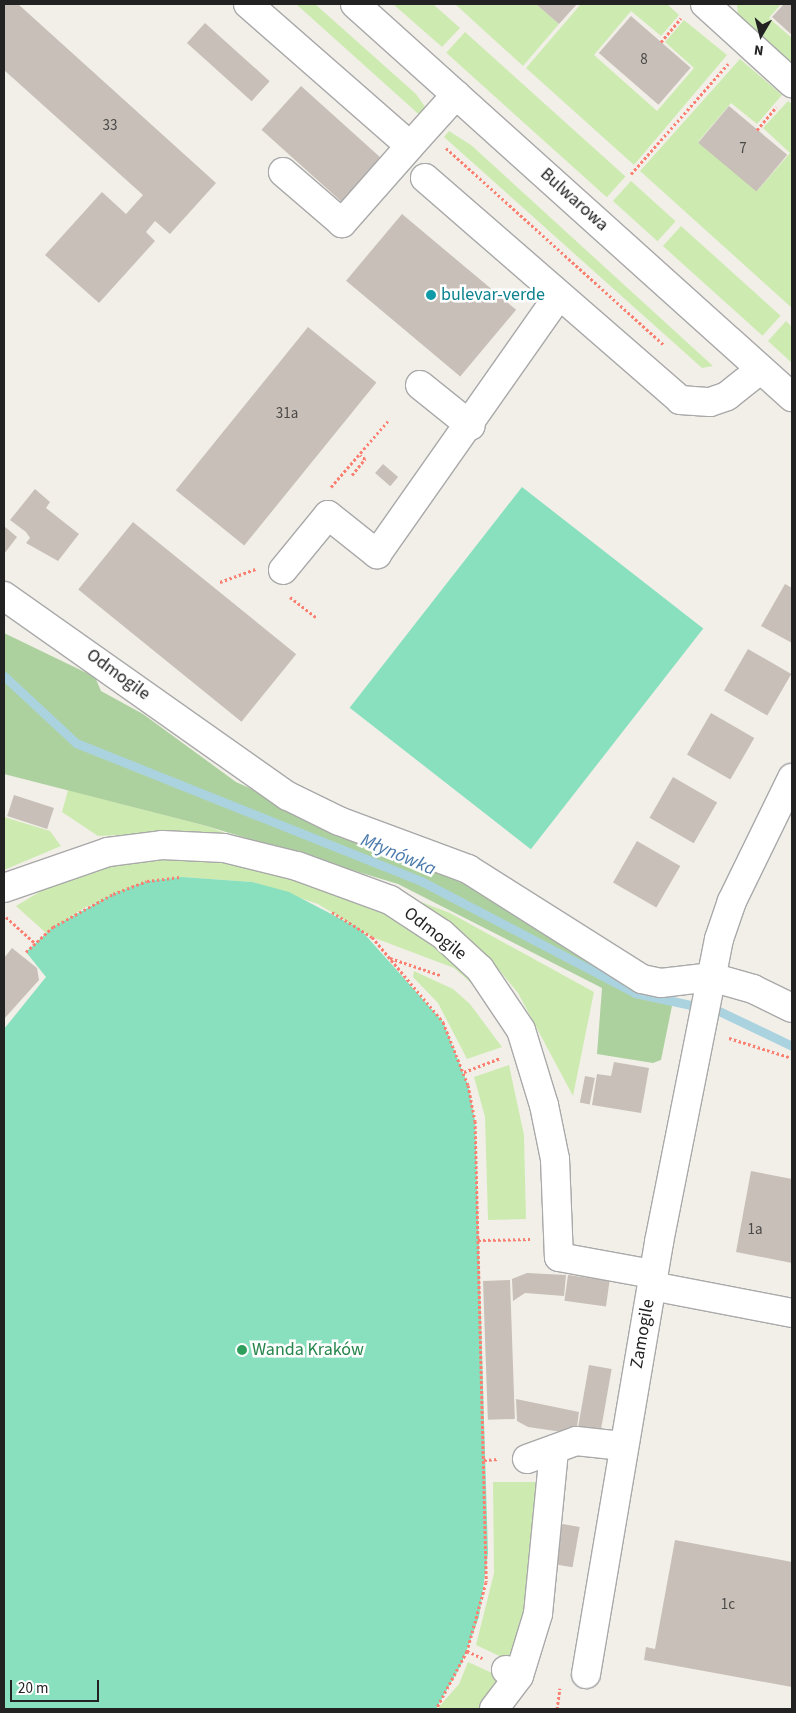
<!DOCTYPE html>
<meta charset="utf-8">
<style>
body{margin:0}
#map{position:relative;width:796px;height:1713px;overflow:hidden;background:#f2efe9;font-family:"Source Sans 3",sans-serif}
div>[style]{position:absolute}
[style*='--x']{left:calc(var(--x)*1px);top:calc(var(--y)*1px);width:calc(var(--w)*1px);rotate:calc(var(--a)*1deg)}
.grass>*{inset:0;background:#cdebb0;transform-origin:0 0}
.forest>*{inset:0;background:#add19e}
.pitch>*{inset:0;background:#88e0be;transform-origin:0 0}
.stream>*{height:9px;margin:-4.5px;padding:0 4.5px;transform-origin:4.5px;border-radius:4.5px;background:#aad3df}
.building>*{inset:0;background:#c7bfb8;transform-origin:0 0}
.path>*{height:3px;margin-top:-1.5px;transform-origin:0;background:repeating-linear-gradient(90deg,#fa8072 0 2.5px,transparent 0 5px)}
.roads{filter:drop-shadow(1px 0 #a9a9a9) drop-shadow(-1px 0 #a9a9a9) drop-shadow(0 1px #a9a9a9) drop-shadow(0 -1px #a9a9a9)}
.minor>*{height:28px;margin:-14px;padding:0 14px;transform-origin:14px;border-radius:14px;background:#fff}
.dots>*{width:14px;height:14px;translate:-50% -50%;box-sizing:border-box;border:2px solid #fff;border-radius:50%}
span{translate:-50% -50%;white-space:nowrap;text-align:center;line-height:1.15;-webkit-text-stroke:5px #fff;paint-order:stroke}
.number-label{font-size:15px;color:#4b4948}
.number-label span{-webkit-text-stroke-width:0}
.street-label{font-size:18px;color:#222}
.culture-label{font-size:18px;color:#0d838f}
.left{translate:0 -50%;text-align:left}
.leisure-label{font-size:18px;color:#27864d}
.water-label{font-size:19px;color:#4a7aab;font-style:italic}
.frame{position:absolute;inset:0;border:5px solid #222;pointer-events:none}
.north{position:absolute;left:736px;top:10px;width:50px;height:50px;-webkit-text-stroke:4px #fff;paint-order:stroke;rotate:188deg;font-size:14px;font-weight:700;line-height:20px;text-align:center;color:#222}
.north::after{content:'';display:block;margin:auto;width:18px;height:22px;background:#222;clip-path:polygon(50% 0,100% 100%,50% 72%,0 100%)}
.scale{position:absolute;left:10px;top:1680px;width:89px;height:22px;box-sizing:border-box;border:2px solid #222;border-top:0;padding-left:6px;font-size:15px;line-height:18px;white-space:nowrap;color:#222;-webkit-text-stroke:4px #fff;paint-order:stroke}
</style>
<div id="map">
<div class="grass">
<div style="clip-path:polygon(296px 4px,315px 4px,416px 94px,428px 111px,424px 119px)"></div>
<div style="clip-path:polygon(393px 4px,433px 4px,460px 28px,442px 47px)"></div>
<div style="clip-path:polygon(455px 4px,536px 4px,559px 24px,523px 66px)"></div>
<div style="clip-path:polygon(581px 4px,667px 4px,679px 15px,661px 36px,631px 11px,594px 55px,657px 111px,694px 68px,665px 42px,684px 20px,727px 55px,634px 165px,526px 68px)"></div>
<div style="clip-path:polygon(737px 4px,781px 4px,769px 18px,792px 38px,792px 68px,738px 16px)"></div>
<div style="left:465px;top:32px;width:216px;height:28px;rotate:42deg"></div>
<div style="clip-path:polygon(740px 59px,782px 95px,757px 124px,731px 103px,698px 142px,757px 191px,790px 153px,763px 128px,788px 101px,792px 104px,792px 308px,640px 171px)"></div>
<div style="clip-path:polygon(449px 131px,471px 145px,713px 366px,702px 368px,444px 137px)"></div>
<div style="left:631px;top:181px;width:60px;height:27px;rotate:42deg"></div>
<div style="left:681px;top:226px;width:134px;height:27px;rotate:42deg"></div>
<div style="clip-path:polygon(786px 321px,792px 327px,792px 363px,768px 341px)"></div>
<div style="clip-path:polygon(68px 790px,203px 825px,251px 842px,184px 832px,98px 836px,62px 812px)"></div>
<div style="clip-path:polygon(4px 817px,50px 831px,61px 846px,4px 870px)"></div>
<div style="clip-path:polygon(228px 856px,386px 910px,483px 986px,479px 990px,454px 968px,372px 937px,318px 904px,252px 882px,182px 877px,147px 881px,84px 908px,46px 933px,16px 906px,46px 888px,128px 860px)"></div>
<div style="clip-path:polygon(416px 900px,450px 913px,594px 992px,573px 1096px,518px 993px,490px 959px)"></div>
<div style="clip-path:polygon(414px 971px,453px 989px,470px 1004px,502px 1047px,467px 1059px,438px 1003px,413px 977px)"></div>
<div style="clip-path:polygon(509px 1065px,524px 1135px,526px 1219px,488px 1220px,485px 1117px,474px 1077px)"></div>
<div style="clip-path:polygon(493px 1482px,535px 1482px,538px 1495px,524px 1620px,510px 1661px,476px 1645px,494px 1573px)"></div>
<div style="clip-path:polygon(468px 1662px,503px 1678px,482px 1709px,437px 1709px,459px 1684px)"></div>
</div>
<div class="forest">
<div style="clip-path:polygon(4px 633px,95px 677px,101px 691px,143px 714px,236px 782px,526px 912px,620px 976px,674px 996px,661px 1060px,653px 1063px,597px 1054px,602px 988px,398px 884px,203px 825px,4px 774px)"></div>
</div>
<div class="pitch">
<div style="left:522px;top:487px;width:230px;height:280px;rotate:38deg"></div>
<div style="clip-path:polygon(182px 877px,252px 882px,289px 892px,360px 929px,443px 1022px,468px 1085px,475px 1121px,488px 1553px,479px 1617px,461px 1665px,436px 1709px,4px 1709px,4px 1029px,46px 977px,26px 952px,53px 927px,113px 894px,147px 881px)"></div>
</div>
<div class="stream">
<div style="--x:4;--y:676;--w:98;--a:42.9"></div>
<div style="--x:76;--y:743;--w:372;--a:21.8"></div>
<div style="--x:421;--y:881;--w:242;--a:27.6"></div>
<div style="--x:635;--y:993;--w:86;--a:12.1"></div>
<div style="--x:719;--y:1011;--w:81;--a:25.6"></div>
</div>
<div class="building">
<div style="clip-path:polygon(4px 4px,18px 4px,216px 183px,170px 234px,155px 221px,146px 232px,155px 241px,99px 303px,45px 255px,102px 192px,126px 214px,143px 195px,4px 70px)"></div>
<div style="clip-path:polygon(536px 4px,577px 4px,559px 24px)"></div>
<div style="clip-path:polygon(784px 4px,792px 4px,792px 35px,772px 17px)"></div>
<div style="left:631px;top:16px;width:79px;height:49px;rotate:41deg"></div>
<div style="left:205px;top:23px;width:87px;height:27px;rotate:42deg"></div>
<div style="left:301px;top:86px;width:111px;height:59px;rotate:42deg"></div>
<div style="left:729px;top:106px;width:76px;height:48px;rotate:40deg"></div>
<div style="left:402px;top:214px;width:149px;height:87px;rotate:40deg"></div>
<div style="left:308px;top:327px;width:88px;height:210px;rotate:39deg"></div>
<div style="left:383px;top:464px;width:20px;height:12px;rotate:41deg"></div>
<div style="clip-path:polygon(35px 489px,50px 502px,46px 508px,79px 534px,58px 561px,26px 543px,30px 538px,26px 532px,10px 520px)"></div>
<div style="left:133px;top:522px;width:210px;height:87px;rotate:39deg"></div>
<div style="clip-path:polygon(4px 526px,17px 537px,4px 554px)"></div>
<div style="clip-path:polygon(785px 584px,792px 588px,792px 643px,761px 626px)"></div>
<div style="left:748px;top:649px;width:50px;height:48px;rotate:30deg"></div>
<div style="left:711px;top:713px;width:50px;height:48px;rotate:30deg"></div>
<div style="left:673px;top:777px;width:51px;height:47px;rotate:30deg"></div>
<div style="left:14px;top:795px;width:42px;height:22px;rotate:18deg"></div>
<div style="left:637px;top:841px;width:50px;height:48px;rotate:30deg"></div>
<div style="clip-path:polygon(12px 948px,37px 968px,39px 980px,4px 1019px,4px 958px)"></div>
<div style="clip-path:polygon(614px 1062px,649px 1068px,641px 1113px,592px 1105px,597px 1074px,611px 1076px)"></div>
<div style="left:585px;top:1076px;width:10px;height:27px;rotate:11deg"></div>
<div style="clip-path:polygon(751px 1171px,792px 1179px,792px 1263px,736px 1252px)"></div>
<div style="clip-path:polygon(527px 1273px,566px 1275px,564px 1296px,525px 1293px,513px 1301px,512px 1279px)"></div>
<div style="left:568px;top:1275px;width:42px;height:26px;rotate:8deg"></div>
<div style="left:510px;top:1280px;width:139px;height:27px;rotate:88deg"></div>
<div style="left:589px;top:1365px;width:23px;height:68px;rotate:10deg"></div>
<div style="clip-path:polygon(516px 1399px,579px 1412px,576px 1434px,528px 1427px,517px 1421px)"></div>
<div style="left:557px;top:1523px;width:23px;height:41px;rotate:10deg"></div>
<div style="clip-path:polygon(675px 1540px,792px 1562px,792px 1687px,644px 1660px,646px 1647px,655px 1649px)"></div>
</div>
<div class="path">
<div style="--x:661;--y:42;--w:31;--a:-50"></div>
<div style="--x:757;--y:130;--w:30;--a:-50"></div>
<div style="--x:446;--y:148;--w:294;--a:42.1"></div>
<div style="--x:631;--y:174;--w:147;--a:-48.6"></div>
<div style="--x:352;--y:475;--w:21;--a:-51"></div>
<div style="--x:365;--y:459;--w:6;--a:-141"></div>
<div style="--x:331;--y:487;--w:87;--a:-49.2"></div>
<div style="--x:220;--y:582;--w:38;--a:-20"></div>
<div style="--x:290;--y:597;--w:34;--a:38"></div>
<div style="--x:332;--y:912;--w:47;--a:32"></div>
<div style="--x:372;--y:937;--w:111;--a:50.1"></div>
<div style="--x:443;--y:1022;--w:68;--a:68.4"></div>
<div style="--x:468;--y:1085;--w:37;--a:79"></div>
<div style="--x:475;--y:1121;--w:461;--a:88.6"></div>
<div style="--x:486;--y:1582;--w:72;--a:105.4"></div>
<div style="--x:467;--y:1651;--w:66;--a:118.1"></div>
<div style="--x:6;--y:917;--w:39;--a:42"></div>
<div style="--x:26;--y:952;--w:37;--a:-43"></div>
<div style="--x:53;--y:927;--w:68;--a:-28.8"></div>
<div style="--x:113;--y:894;--w:36;--a:-21"></div>
<div style="--x:147;--y:881;--w:35;--a:-7"></div>
<div style="--x:390;--y:958;--w:53;--a:18.8"></div>
<div style="--x:729;--y:1038;--w:66;--a:17.6"></div>
<div style="--x:464;--y:1072;--w:39;--a:-21"></div>
<div style="--x:478;--y:1240;--w:52;--a:-1.1"></div>
<div style="--x:484;--y:1460;--w:15;--a:-4"></div>
<div style="--x:467;--y:1651;--w:17;--a:25"></div>
<div style="--x:557;--y:1709;--w:21;--a:-82"></div>
</div>
<div class="roads">
<div class="minor">
<div style="--x:248;--y:4;--w:215;--a:41.2"></div>
<div style="--x:410;--y:146;--w:103;--a:131.4"></div>
<div style="--x:342;--y:223;--w:78;--a:-139.2"></div>
<div style="--x:355;--y:4;--w:588;--a:41.97"></div>
<div style="--x:705;--y:4;--w:118;--a:42.2"></div>
<div style="--x:410;--y:146;--w:69;--a:-48"></div>
<div style="--x:425;--y:178;--w:338;--a:41"></div>
<div style="--x:680;--y:400;--w:30;--a:4"></div>
<div style="--x:710;--y:402;--w:18;--a:-19"></div>
<div style="--x:727;--y:396;--w:43;--a:-38.5"></div>
<div style="--x:420;--y:385;--w:65;--a:38.8"></div>
<div style="--x:283;--y:570;--w:71;--a:-50.7"></div>
<div style="--x:328;--y:515;--w:63;--a:38.5"></div>
<div style="--x:377;--y:554;--w:315;--a:-54.9"></div>
<div style="--x:4;--y:596;--w:347;--a:35.2"></div>
<div style="--x:288;--y:796;--w:57;--a:26.1"></div>
<div style="--x:339;--y:821;--w:138;--a:20.4"></div>
<div style="--x:468;--y:869;--w:206;--a:32.3"></div>
<div style="--x:642;--y:979;--w:19;--a:12"></div>
<div style="--x:661;--y:983;--w:50;--a:-6.8"></div>
<div style="--x:711;--y:977;--w:44;--a:15.9"></div>
<div style="--x:753;--y:989;--w:43;--a:26"></div>
<div style="--x:4;--y:888;--w:110;--a:-19.1"></div>
<div style="--x:108;--y:852;--w:54;--a:-7.4"></div>
<div style="--x:162;--y:845;--w:62;--a:2.8"></div>
<div style="--x:224;--y:848;--w:75;--a:13.9"></div>
<div style="--x:297;--y:866;--w:99;--a:20.1"></div>
<div style="--x:390;--y:900;--w:62;--a:33.2"></div>
<div style="--x:442;--y:934;--w:52;--a:42.6"></div>
<div style="--x:480;--y:969;--w:73;--a:56.1"></div>
<div style="--x:521;--y:1030;--w:78;--a:73"></div>
<div style="--x:544;--y:1105;--w:55;--a:78.5"></div>
<div style="--x:555;--y:1159;--w:98;--a:87.7"></div>
<div style="--x:559;--y:1257;--w:96;--a:10.3"></div>
<div style="--x:652;--y:1286;--w:143;--a:10.9"></div>
<div style="--x:527;--y:1459;--w:52;--a:-20.2"></div>
<div style="--x:576;--y:1441;--w:47;--a:6.1"></div>
<div style="--x:506;--y:1670;--w:14;--a:25"></div>
<div style="--x:519;--y:1676;--w:65;--a:-73"></div>
<div style="--x:538;--y:1614;--w:164;--a:-84.4"></div>
<div style="--x:586;--y:1674;--w:438;--a:-80.4"></div>
<div style="--x:659;--y:1242;--w:309;--a:-78.8"></div>
<div style="--x:719;--y:939;--w:40;--a:-71.1"></div>
<div style="--x:732;--y:901;--w:137;--a:-64"></div>
<div style="--x:494;--y:1709;--w:41;--a:-52.9"></div>
</div>
</div>
<div class="dots">
<div style="left:431px;top:295px;background:#0f9aa8"></div>
<div style="left:242px;top:1350px;background:#2e9e5b"></div>
</div>
<div class="number-label">
<span style="left:644px;top:60px">8</span>
<span style="left:110px;top:126px">33</span>
<span style="left:743px;top:149px">7</span>
<span style="left:287px;top:414px">31a</span>
<span style="left:755px;top:1230px">1a</span>
<span style="left:728px;top:1605px">1c</span>
</div>
<div class="street-label">
<span style="left:574px;top:200px;rotate:42deg">Bulwarowa</span>
<span style="left:118px;top:675px;rotate:36deg">Odmogile</span>
<span style="left:435px;top:934px;rotate:38deg">Odmogile</span>
<span style="left:643px;top:1334px;rotate:-80deg">Zamogile</span>
</div>
<div class="culture-label">
<span class="left" style="left:441px;top:295px">bulevar-verde</span>
</div>
<div class="leisure-label">
<span class="left" style="left:252px;top:1350px">Wanda Kraków</span>
</div>
<div class="water-label">
<span style="left:398px;top:855px;rotate:23deg">Młynówka</span>
</div>
<div class="frame"></div>
<div class="north">N</div>
<div class="scale">20 m</div>
</div>
